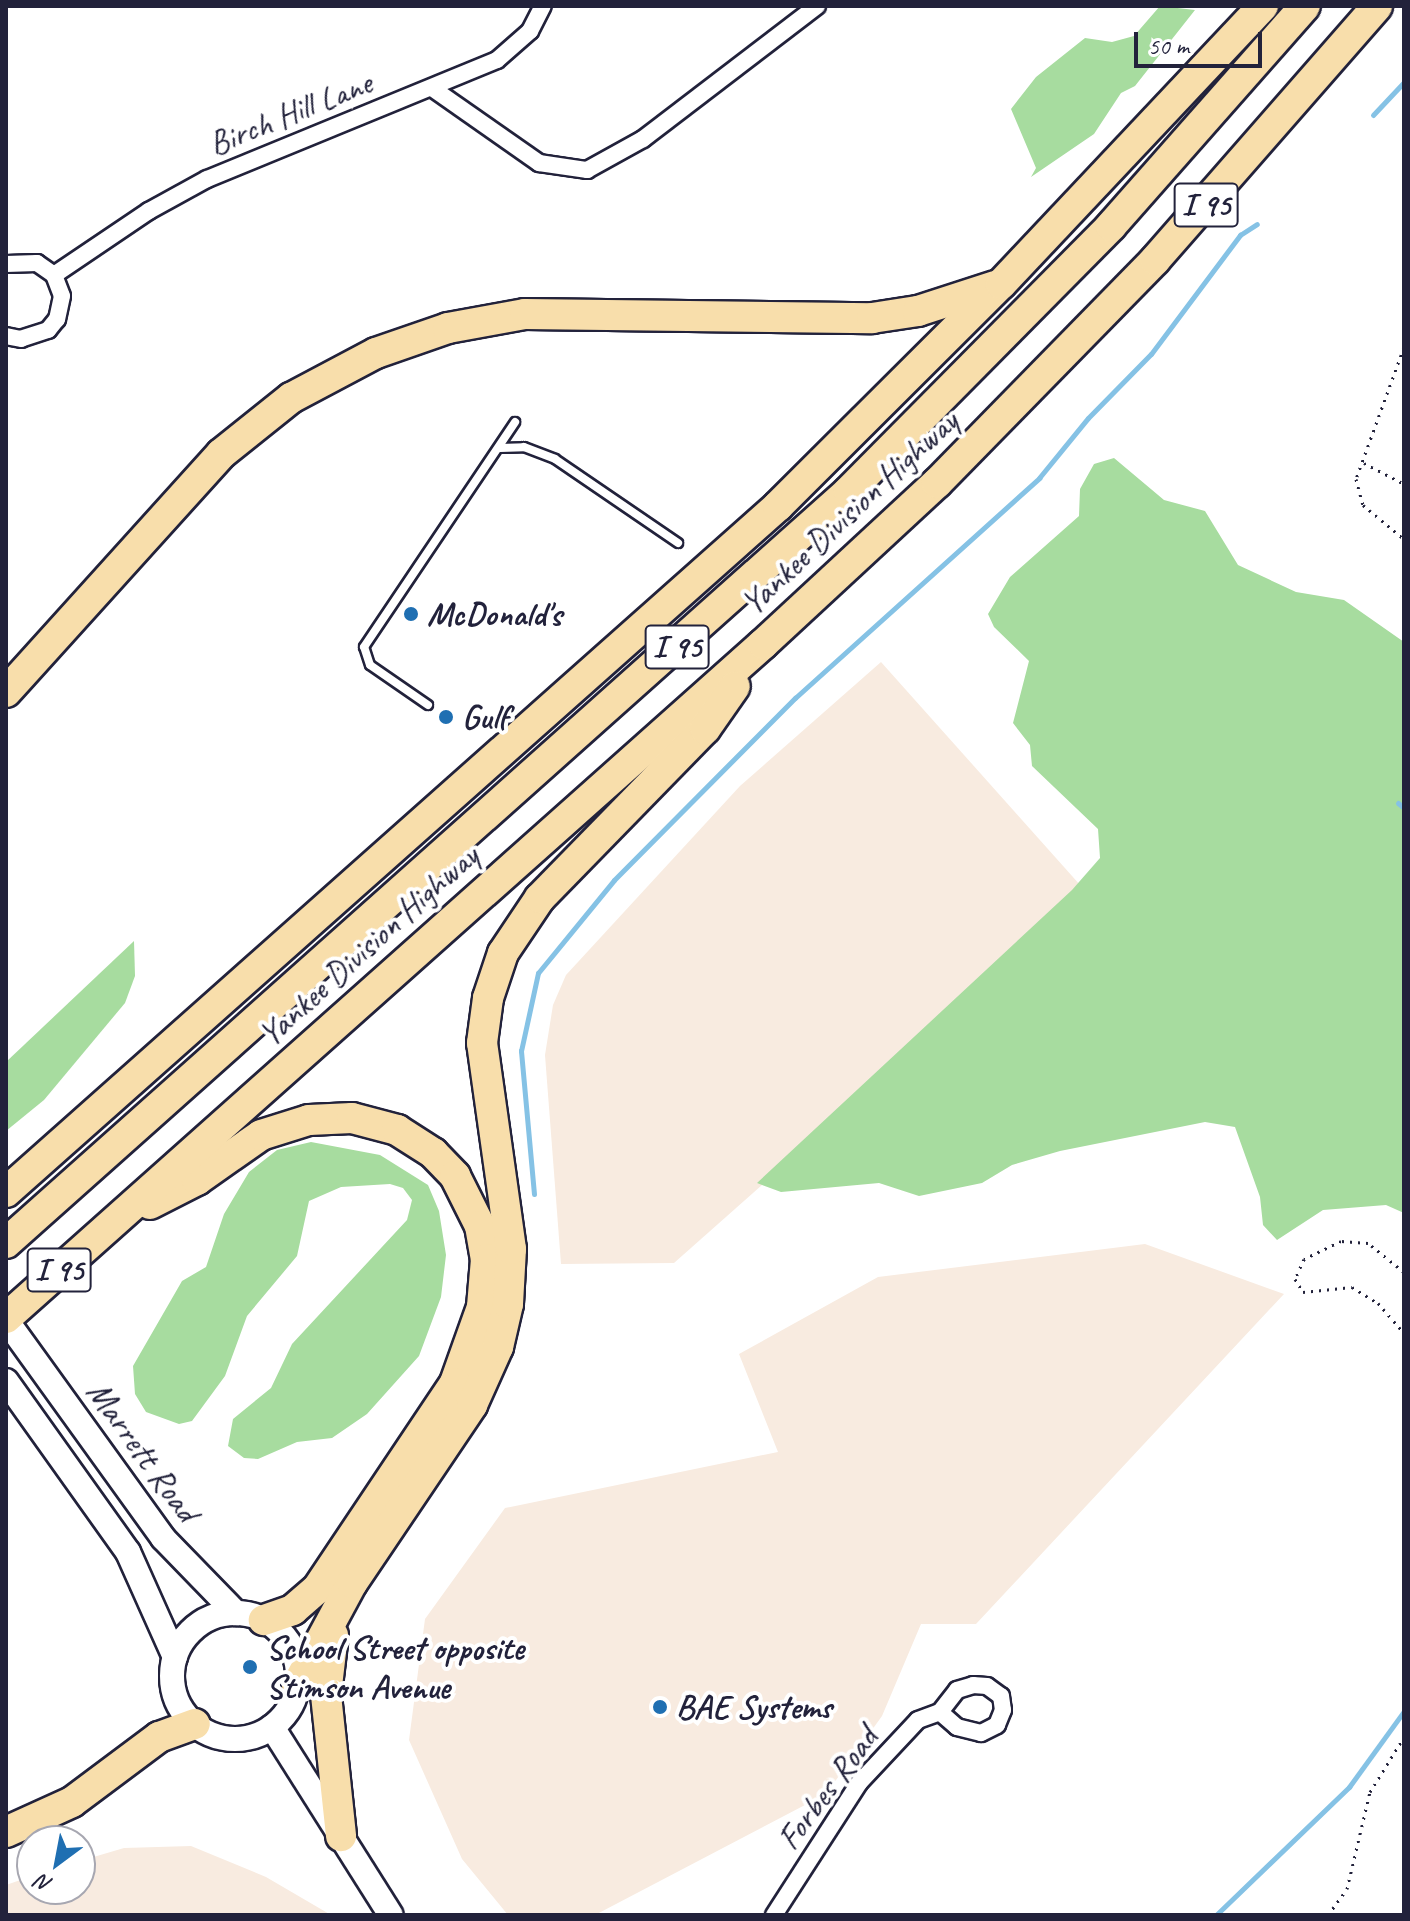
<!DOCTYPE html>
<style>
body{margin:0}
#map{position:relative;width:1410px;height:1921px;overflow:hidden;background:#fff;font-family:Caveat,sans-serif}
div>[style]{position:absolute}
[style*='--x']{left:calc(var(--x)*1px);top:calc(var(--y)*1px);width:calc(var(--w)*1px);rotate:calc(var(--a)*1deg)}
.built>*{inset:0;background:#f8ebe0}
.green>*{inset:0;background:#a7dc9f}
.stream>*{height:5px;margin:-2.5px;padding:0 2.5px;transform-origin:2.5px;border-radius:2.5px;background:#85c2e5}
.path>*{height:3px;margin-top:-1.5px;transform-origin:0;background:repeating-linear-gradient(90deg,#22223b 0 2px,transparent 0 8px)}
.roads{filter:drop-shadow(2px 0 #22223b) drop-shadow(-2px 0 #22223b) drop-shadow(0 2px #22223b) drop-shadow(0 -2px #22223b)}
.lane>*{height:8px;margin:-4px;padding:0 4px;transform-origin:4px;border-radius:4px;background:#fff}
.street>*{height:16px;margin:-8px;padding:0 8px;transform-origin:8px;border-radius:8px;background:#fff}
.secondary>*{height:24px;margin:-12px;padding:0 12px;transform-origin:12px;border-radius:12px;background:#fff}
.secondary>.ring{margin:-12px;padding:0;box-sizing:content-box;background:none;border:24px solid #fff;border-radius:50%}
.highway>*{height:30px;margin:-15px;padding:0 15px;transform-origin:15px;border-radius:15px;background:#f8deab}
.dots>*{width:22px;height:22px;translate:-50% -50%;box-sizing:border-box;border:4px solid #fff;border-radius:50%}
span{translate:-50% -50%;white-space:nowrap;text-align:center;line-height:1.15;-webkit-text-stroke:8px #fff;paint-order:stroke}
.shield-label span{padding:2px 6px;background:#fff;border:2px solid;border-radius:6px;-webkit-text-stroke-width:0}
.shield-label{font-size:32px;color:#22223b;font-weight:700}
.street-label{font-size:34px;color:#22223b}
.poi-label{font-size:34px;color:#22223b;font-weight:700}
.left{translate:0 -50%;text-align:left}
.frame{position:absolute;inset:0;border:8px solid #22223b;pointer-events:none}
.north{position:absolute;left:16px;top:1825px;width:80px;height:80px;box-sizing:border-box;background:#fff;border:2px solid #a7a7b1;border-radius:50%;rotate:212deg;font-size:22px;font-weight:700;line-height:32px;text-align:center;color:#22223b}
.north::after{content:'';display:block;margin:auto;width:28px;height:36px;background:#1f6fb2;clip-path:polygon(50% 0,100% 100%,50% 72%,0 100%)}
.scale{position:absolute;left:1134px;top:32px;width:128px;height:36px;box-sizing:border-box;border:4px solid #22223b;border-top:0;padding-left:10px;font-size:24px;line-height:28px;white-space:nowrap;color:#22223b;-webkit-text-stroke:6px #fff;paint-order:stroke}
</style>
<div id="map">
<div class="built">
<div style="clip-path:polygon(881px 662px,1089px 895px,674px 1263px,561px 1264px,545px 1055px,553px 1005px,566px 975px,740px 786px)"></div>
<div style="clip-path:polygon(1145px 1244px,1284px 1294px,976px 1624px,921px 1624px,882px 1716px,826px 1794px,595px 1915px,508px 1915px,462px 1859px,409px 1740px,425px 1619px,505px 1508px,778px 1452px,739px 1354px,878px 1277px)"></div>
<div style="clip-path:polygon(191px 1846px,266px 1877px,331px 1915px,6px 1915px,6px 1885px,32px 1876px,32px 1889px,80px 1889px,80px 1861px,124px 1848px)"></div>
</div>
<div class="green">
<div style="clip-path:polygon(1160px 6px,1195px 10px,1135px 86px,1121px 93px,1094px 134px,1031px 177px,1036px 168px,1011px 109px,1036px 77px,1085px 38px,1112px 42px,1134px 36px)"></div>
<div style="clip-path:polygon(1114px 458px,1164px 500px,1205px 511px,1238px 565px,1296px 592px,1344px 600px,1404px 642px,1404px 1213px,1386px 1205px,1323px 1210px,1277px 1240px,1263px 1225px,1260px 1197px,1235px 1127px,1205px 1122px,1060px 1151px,1012px 1165px,982px 1183px,919px 1196px,879px 1183px,781px 1192px,757px 1183px,1072px 890px,1100px 858px,1098px 829px,1032px 766px,1030px 745px,1013px 723px,1029px 661px,994px 627px,988px 614px,1010px 577px,1079px 516px,1080px 489px,1094px 464px)"></div>
<div style="clip-path:polygon(134px 941px,135px 976px,125px 1003px,44px 1100px,6px 1131px,6px 1062px)"></div>
<div style="clip-path:polygon(311px 1142px,380px 1155px,428px 1185px,439px 1211px,446px 1255px,441px 1297px,419px 1356px,367px 1414px,332px 1438px,297px 1442px,258px 1459px,244px 1458px,228px 1446px,233px 1419px,271px 1388px,292px 1344px,407px 1220px,412px 1200px,403px 1188px,390px 1184px,341px 1187px,309px 1201px,297px 1256px,247px 1316px,225px 1376px,192px 1421px,179px 1424px,146px 1412px,135px 1394px,133px 1366px,182px 1281px,206px 1267px,224px 1214px,249px 1172px,277px 1150px)"></div>
</div>
<div class="stream">
<div style="--x:1373;--y:115;--w:45;--a:-46.8"></div>
<div style="--x:1398;--y:803;--w:8;--a:40"></div>
<div style="--x:534;--y:1194;--w:144;--a:-95.2"></div>
<div style="--x:521;--y:1051;--w:80;--a:-77.7"></div>
<div style="--x:538;--y:973;--w:120;--a:-50.7"></div>
<div style="--x:614;--y:880;--w:257;--a:-45.2"></div>
<div style="--x:795;--y:698;--w:329;--a:-42"></div>
<div style="--x:1039;--y:478;--w:77;--a:-50.8"></div>
<div style="--x:1088;--y:418;--w:90;--a:-45.5"></div>
<div style="--x:1151;--y:354;--w:149;--a:-53.2"></div>
<div style="--x:1240;--y:235;--w:20;--a:-33"></div>
<div style="--x:1216;--y:1915;--w:185;--a:-43.9"></div>
<div style="--x:1349;--y:1787;--w:94;--a:-54.1"></div>
</div>
<div class="path">
<div style="--x:1404;--y:347;--w:140;--a:110"></div>
<div style="--x:1356;--y:479;--w:27;--a:75"></div>
<div style="--x:1363;--y:505;--w:53;--a:39.7"></div>
<div style="--x:1364;--y:463;--w:45;--a:27.7"></div>
<div style="--x:1404;--y:1272;--w:46;--a:-141.1"></div>
<div style="--x:1368;--y:1243;--w:27;--a:-176"></div>
<div style="--x:1341;--y:1241;--w:41;--a:154.1"></div>
<div style="--x:1304;--y:1259;--w:22;--a:114"></div>
<div style="--x:1295;--y:1279;--w:15;--a:58"></div>
<div style="--x:1303;--y:1292;--w:49;--a:-5.8"></div>
<div style="--x:1352;--y:1287;--w:31;--a:32"></div>
<div style="--x:1378;--y:1303;--w:40;--a:49"></div>
<div style="--x:1328;--y:1915;--w:32;--a:-54"></div>
<div style="--x:1347;--y:1889;--w:100;--a:-76.7"></div>
<div style="--x:1370;--y:1792;--w:65;--a:-58.3"></div>
</div>
<div class="roads">
<div class="lane">
<div style="--x:500;--y:448;--w:24;--a:-2"></div>
<div style="--x:524;--y:447;--w:33;--a:21"></div>
<div style="--x:555;--y:459;--w:149;--a:34.3"></div>
<div style="--x:428;--y:705;--w:70;--a:-145.4"></div>
<div style="--x:370;--y:665;--w:19;--a:-108"></div>
<div style="--x:364;--y:647;--w:271;--a:-56.1"></div>
</div>
<div class="street">
<div style="--x:432;--y:88;--w:131;--a:35"></div>
<div style="--x:539;--y:163;--w:49;--a:8.3"></div>
<div style="--x:587;--y:170;--w:64;--a:-29"></div>
<div style="--x:643;--y:139;--w:219;--a:-37.4"></div>
<div style="--x:6;--y:264;--w:31;--a:-2"></div>
<div style="--x:37;--y:263;--w:21;--a:35"></div>
<div style="--x:54;--y:275;--w:22;--a:69"></div>
<div style="--x:62;--y:296;--w:24;--a:102"></div>
<div style="--x:57;--y:319;--w:14;--a:129"></div>
<div style="--x:48;--y:330;--w:28;--a:162"></div>
<div style="--x:21;--y:339;--w:15;--a:-169"></div>
<div style="--x:54;--y:275;--w:115;--a:-34"></div>
<div style="--x:149;--y:211;--w:66;--a:-28.9"></div>
<div style="--x:207;--y:179;--w:313;--a:-22.3"></div>
<div style="--x:497;--y:60;--w:44;--a:-41.3"></div>
<div style="--x:530;--y:31;--w:28;--a:-63"></div>
<div style="--x:774;--y:1915;--w:157;--a:-57.2"></div>
<div style="--x:859;--y:1783;--w:86;--a:-46.9"></div>
<div style="--x:918;--y:1720;--w:23;--a:-20"></div>
<div style="--x:940;--y:1712;--w:28;--a:-52"></div>
<div style="--x:957;--y:1690;--w:17;--a:-17"></div>
<div style="--x:973;--y:1685;--w:14;--a:4"></div>
<div style="--x:987;--y:1686;--w:17;--a:36"></div>
<div style="--x:1001;--y:1696;--w:14;--a:82"></div>
<div style="--x:1003;--y:1710;--w:16;--a:112"></div>
<div style="--x:997;--y:1725;--w:18;--a:153"></div>
<div style="--x:981;--y:1733;--w:25;--a:-166"></div>
<div style="--x:957;--y:1727;--w:23;--a:-139"></div>
</div>
<div class="secondary">
<div style="--x:6;--y:1320;--w:269;--a:54.2"></div>
<div style="--x:163;--y:1538;--w:105;--a:45.8"></div>
<div style="--x:6;--y:1381;--w:210;--a:54.5"></div>
<div style="--x:128;--y:1552;--w:115;--a:65.9"></div>
<div class="ring" style="left:172px;top:1613px;width:102px;height:102px"></div>
<div style="--x:272;--y:1727;--w:222;--a:57.7"></div>
</div>
<div class="highway">
<div style="--x:6;--y:692;--w:321;--a:-47.9"></div>
<div style="--x:221;--y:454;--w:90;--a:-38.7"></div>
<div style="--x:291;--y:398;--w:96;--a:-27.9"></div>
<div style="--x:376;--y:353;--w:76;--a:-19.1"></div>
<div style="--x:448;--y:328;--w:78;--a:-10.3"></div>
<div style="--x:525;--y:314;--w:347;--a:0.7"></div>
<div style="--x:872;--y:318;--w:47;--a:-8.7"></div>
<div style="--x:918;--y:311;--w:81;--a:-18"></div>
<div style="--x:6;--y:1192;--w:1033;--a:-41.62"></div>
<div style="--x:778;--y:506;--w:315;--a:-44.9"></div>
<div style="--x:1001;--y:284;--w:382;--a:-46.7"></div>
<div style="--x:150;--y:1204;--w:53;--a:-27.1"></div>
<div style="--x:197;--y:1180;--w:78;--a:-35.1"></div>
<div style="--x:261;--y:1135;--w:50;--a:-17.4"></div>
<div style="--x:309;--y:1120;--w:43;--a:-2.7"></div>
<div style="--x:352;--y:1118;--w:47;--a:14.9"></div>
<div style="--x:397;--y:1130;--w:43;--a:32.6"></div>
<div style="--x:433;--y:1153;--w:32;--a:46"></div>
<div style="--x:455;--y:1176;--w:56;--a:63.4"></div>
<div style="--x:480;--y:1226;--w:34;--a:80"></div>
<div style="--x:486;--y:1259;--w:48;--a:94.8"></div>
<div style="--x:482;--y:1307;--w:81;--a:109.6"></div>
<div style="--x:455;--y:1383;--w:247;--a:123.8"></div>
<div style="--x:318;--y:1588;--w:33;--a:139"></div>
<div style="--x:293;--y:1610;--w:31;--a:161"></div>
<div style="--x:6;--y:1243;--w:1130;--a:-41.73"></div>
<div style="--x:849;--y:491;--w:373;--a:-45.3"></div>
<div style="--x:1111;--y:226;--w:293;--a:-48.6"></div>
<div style="--x:6;--y:1318;--w:1014;--a:-41.68"></div>
<div style="--x:763;--y:644;--w:237;--a:-42.8"></div>
<div style="--x:937;--y:483;--w:312;--a:-45.6"></div>
<div style="--x:1155;--y:260;--w:337;--a:-48.8"></div>
<div style="--x:333;--y:1635;--w:60;--a:96.7"></div>
<div style="--x:326;--y:1695;--w:142;--a:83.9"></div>
<div style="--x:297;--y:1685;--w:116;--a:-61.7"></div>
<div style="--x:352;--y:1583;--w:215;--a:-56"></div>
<div style="--x:472;--y:1405;--w:64;--a:-65.9"></div>
<div style="--x:498;--y:1347;--w:44;--a:-76.9"></div>
<div style="--x:508;--y:1304;--w:55;--a:-86.9"></div>
<div style="--x:511;--y:1249;--w:208;--a:-98"></div>
<div style="--x:482;--y:1043;--w:45;--a:-82.4"></div>
<div style="--x:488;--y:998;--w:47;--a:-71.6"></div>
<div style="--x:503;--y:953;--w:66;--a:-56.1"></div>
<div style="--x:540;--y:898;--w:236;--a:-45.7"></div>
<div style="--x:705;--y:729;--w:52;--a:-55.1"></div>
<div style="--x:6;--y:1832;--w:72;--a:-24.4"></div>
<div style="--x:72;--y:1802;--w:109;--a:-36.8"></div>
<div style="--x:159;--y:1737;--w:38;--a:-20"></div>
</div>
</div>
<div class="dots">
<div style="left:411px;top:614px;background:#1f6fb2"></div>
<div style="left:446px;top:717px;background:#1f6fb2"></div>
<div style="left:250px;top:1667px;background:#1f6fb2"></div>
<div style="left:660px;top:1707px;background:#1f6fb2"></div>
</div>
<div class="shield-label">
<span style="left:1206px;top:205px">I 95</span>
<span style="left:677px;top:647px">I 95</span>
<span style="left:59px;top:1270px">I 95</span>
</div>
<div class="street-label">
<span style="left:290px;top:113px;rotate:-22deg">Birch Hill Lane</span>
<span style="left:849px;top:512px;rotate:-43deg">Yankee Division Highway</span>
<span style="left:368px;top:945px;rotate:-42deg">Yankee Division Highway</span>
<span style="left:143px;top:1451px;rotate:54deg">Marrett Road</span>
<span style="left:827px;top:1788px;rotate:-53deg">Forbes Road</span>
</div>
<div class="poi-label">
<span class="left" style="left:427px;top:614px">McDonald's</span>
<span class="left" style="left:462px;top:717px">Gulf</span>
<span class="left" style="left:266px;top:1667px">School Street opposite<br>Stimson Avenue</span>
<span class="left" style="left:676px;top:1707px">BAE Systems</span>
</div>
<div class="frame"></div>
<div class="north">N</div>
<div class="scale">50 m</div>
</div>
